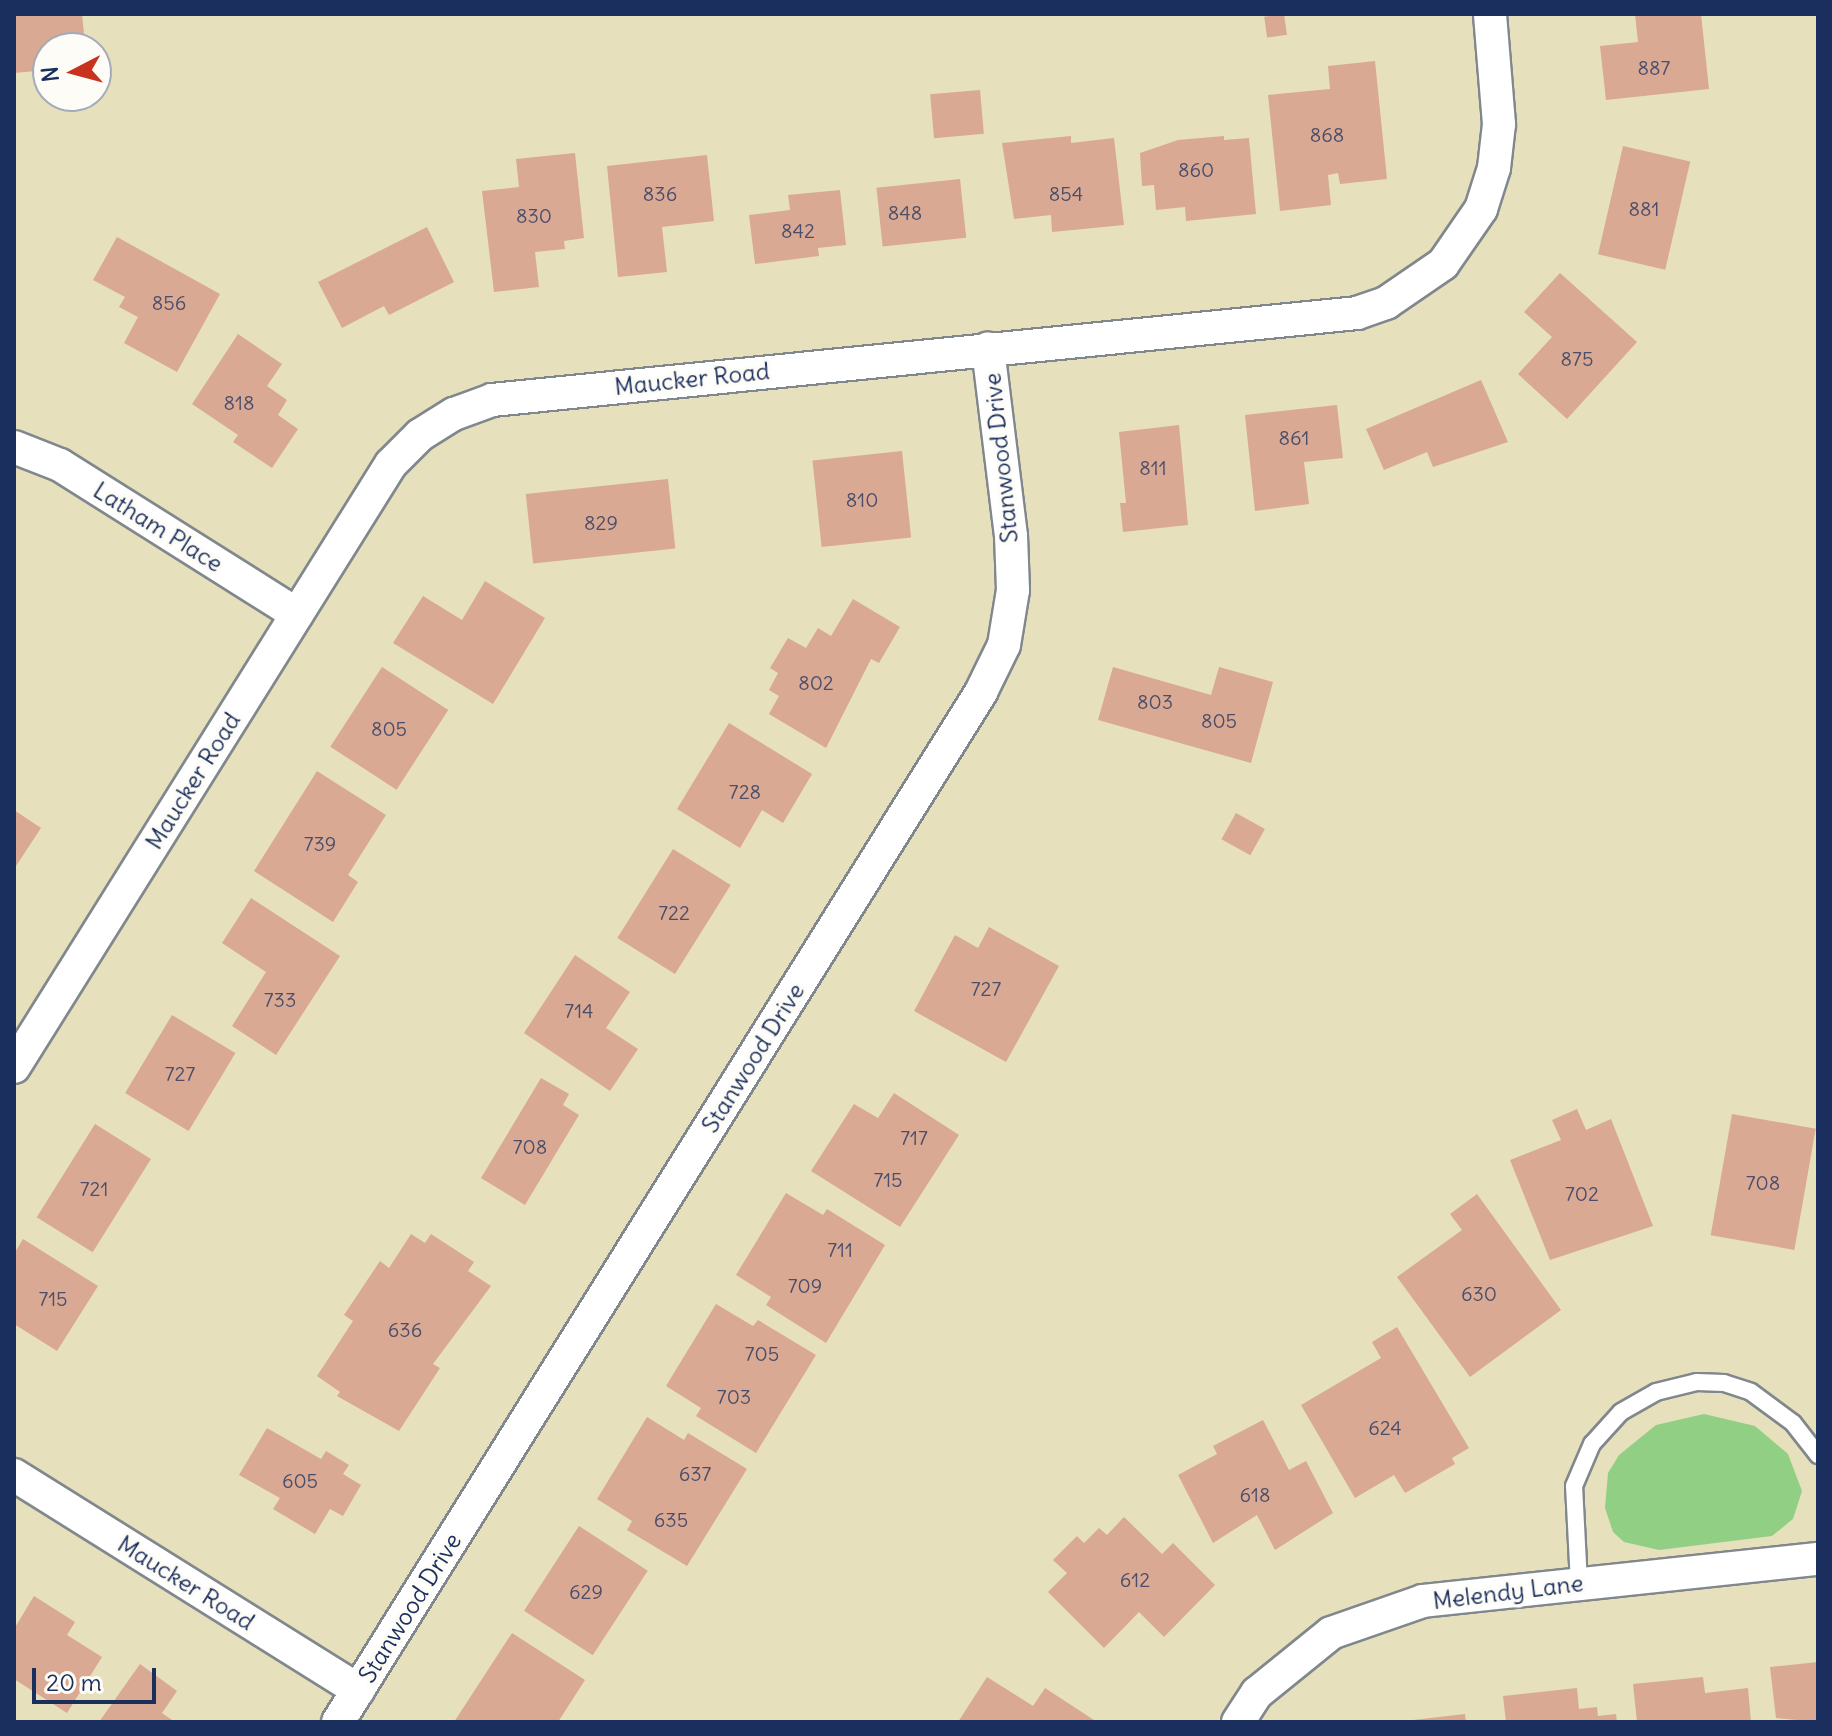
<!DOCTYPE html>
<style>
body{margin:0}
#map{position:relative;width:1832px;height:1736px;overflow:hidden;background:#e7e0bc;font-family:Delius,sans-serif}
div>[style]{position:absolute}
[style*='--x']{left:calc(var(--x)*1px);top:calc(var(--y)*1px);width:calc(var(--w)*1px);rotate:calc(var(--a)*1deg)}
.green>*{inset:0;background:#91cf85}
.building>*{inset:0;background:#d9a993;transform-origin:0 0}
.roads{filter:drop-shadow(2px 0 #81888d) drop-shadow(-2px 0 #81888d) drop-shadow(0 2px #81888d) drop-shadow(0 -2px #81888d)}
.lane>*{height:16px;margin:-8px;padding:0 8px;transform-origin:8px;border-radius:8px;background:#fff}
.street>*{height:32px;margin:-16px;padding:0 16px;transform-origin:16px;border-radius:16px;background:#fff}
span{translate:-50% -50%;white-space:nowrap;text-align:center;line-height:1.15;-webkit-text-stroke:7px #fdfcf7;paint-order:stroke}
.number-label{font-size:20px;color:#4a4e6b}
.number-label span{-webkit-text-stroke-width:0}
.street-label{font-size:24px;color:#1b2f5e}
.frame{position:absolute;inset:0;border:16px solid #1b2f5e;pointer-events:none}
.north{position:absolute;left:32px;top:32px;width:80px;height:80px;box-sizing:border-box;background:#fdfcf7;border:2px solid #a3aaba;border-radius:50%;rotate:264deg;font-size:22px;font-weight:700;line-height:32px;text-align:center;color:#1b2f5e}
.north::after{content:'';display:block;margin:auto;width:28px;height:36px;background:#c8321e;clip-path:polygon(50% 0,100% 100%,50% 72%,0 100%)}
.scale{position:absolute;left:32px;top:1668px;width:124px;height:36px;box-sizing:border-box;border:4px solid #1b2f5e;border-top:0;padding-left:10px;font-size:24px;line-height:28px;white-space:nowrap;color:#1b2f5e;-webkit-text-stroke:6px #fdfcf7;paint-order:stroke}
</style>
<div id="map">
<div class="green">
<div style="clip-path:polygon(1704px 1414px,1755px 1426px,1788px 1454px,1802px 1491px,1793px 1519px,1772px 1536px,1659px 1550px,1624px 1542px,1613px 1532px,1605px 1508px,1608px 1473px,1619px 1455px,1656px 1425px)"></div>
</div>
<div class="building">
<div style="clip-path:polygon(14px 14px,82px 14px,85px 43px,47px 47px,48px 70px,14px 73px)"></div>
<div style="left:1284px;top:14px;width:21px;height:20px;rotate:82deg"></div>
<div style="clip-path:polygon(1635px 14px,1701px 14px,1709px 89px,1606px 100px,1600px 46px,1638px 42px)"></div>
<div style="clip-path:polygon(1375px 61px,1387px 179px,1340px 184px,1338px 173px,1328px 175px,1331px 205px,1280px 211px,1268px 95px,1330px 89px,1328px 66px)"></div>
<div style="left:980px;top:90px;width:44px;height:50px;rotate:85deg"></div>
<div style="clip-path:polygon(1071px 136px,1071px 143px,1114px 138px,1124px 225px,1052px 232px,1051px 215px,1014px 219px,1002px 143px)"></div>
<div style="clip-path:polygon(1224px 136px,1224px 140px,1249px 138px,1256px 214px,1186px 221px,1185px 207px,1156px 210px,1154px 185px,1142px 186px,1140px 153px,1178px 140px)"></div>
<div style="left:1623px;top:146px;width:69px;height:111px;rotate:13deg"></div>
<div style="clip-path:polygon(575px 153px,584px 238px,564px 241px,565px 249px,535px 252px,539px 287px,494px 292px,482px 191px,519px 187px,516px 159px)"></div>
<div style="clip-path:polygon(707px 155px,714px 221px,662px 227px,667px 272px,618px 277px,607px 166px)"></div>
<div style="left:960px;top:179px;width:59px;height:84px;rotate:84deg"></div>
<div style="clip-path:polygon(840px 190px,846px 245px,818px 248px,819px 256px,755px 264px,749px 215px,790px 210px,788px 195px)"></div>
<div style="clip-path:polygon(427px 227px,454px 282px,389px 315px,384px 306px,342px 328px,318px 282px)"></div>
<div style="clip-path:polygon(117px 237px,220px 294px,177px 372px,124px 343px,138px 317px,119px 307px,125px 297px,93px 280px)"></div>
<div style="clip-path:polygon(1560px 273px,1637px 342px,1567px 419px,1518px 374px,1552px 337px,1524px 312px)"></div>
<div style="clip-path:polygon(238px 334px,282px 364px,267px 386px,287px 400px,278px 415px,298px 429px,272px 468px,233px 442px,238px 435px,192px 404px)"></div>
<div style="clip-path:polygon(1481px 380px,1508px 442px,1433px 467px,1427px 452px,1384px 470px,1366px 429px)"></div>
<div style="clip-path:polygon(1337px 405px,1343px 458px,1304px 462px,1309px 504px,1255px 511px,1245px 415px)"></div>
<div style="clip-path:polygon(1179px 425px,1188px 525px,1123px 532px,1120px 503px,1126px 503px,1119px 432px)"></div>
<div style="left:902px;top:451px;width:87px;height:90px;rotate:84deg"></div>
<div style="left:668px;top:479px;width:70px;height:143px;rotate:84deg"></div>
<div style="clip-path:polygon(485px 581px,545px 618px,493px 704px,393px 643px,423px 596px,462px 620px)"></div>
<div style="clip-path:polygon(853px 599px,900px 627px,879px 663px,871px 659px,826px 748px,769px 714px,779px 696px,769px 690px,778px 673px,770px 668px,788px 638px,806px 648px,818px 628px,831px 636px)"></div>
<div style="left:382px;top:667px;width:79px;height:95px;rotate:33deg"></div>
<div style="clip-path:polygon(1113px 667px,1211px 695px,1219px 667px,1273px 682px,1251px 763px,1098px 720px)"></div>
<div style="clip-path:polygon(729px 723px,812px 774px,783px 823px,762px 810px,740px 848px,677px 809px)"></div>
<div style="clip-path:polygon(317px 771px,386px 815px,348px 875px,358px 882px,333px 922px,254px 871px)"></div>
<div style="clip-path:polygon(14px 810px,41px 828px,14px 869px)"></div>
<div style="left:1236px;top:813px;width:33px;height:30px;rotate:29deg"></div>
<div style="left:673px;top:849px;width:68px;height:105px;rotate:32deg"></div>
<div style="clip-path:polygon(251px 898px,340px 956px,276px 1055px,232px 1026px,266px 972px,222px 943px)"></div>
<div style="clip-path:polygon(989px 927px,1059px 966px,1006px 1062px,914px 1011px,955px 935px,978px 948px)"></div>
<div style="clip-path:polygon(575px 955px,630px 992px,606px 1028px,638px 1049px,610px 1091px,524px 1033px)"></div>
<div style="left:172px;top:1015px;width:74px;height:91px;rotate:31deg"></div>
<div style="clip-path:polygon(541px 1078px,569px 1094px,563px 1105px,579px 1115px,525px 1205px,481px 1178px)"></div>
<div style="clip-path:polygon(894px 1093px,959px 1135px,900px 1227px,811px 1171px,854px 1104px,878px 1118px)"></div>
<div style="clip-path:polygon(1577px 1109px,1586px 1130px,1611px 1119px,1653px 1226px,1550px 1260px,1510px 1160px,1561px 1140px,1552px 1120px)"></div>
<div style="left:1732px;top:1114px;width:85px;height:123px;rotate:10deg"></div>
<div style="left:95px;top:1124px;width:66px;height:110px;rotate:32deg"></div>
<div style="clip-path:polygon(786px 1193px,823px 1215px,827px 1209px,885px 1245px,826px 1343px,766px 1305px,771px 1297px,736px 1275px)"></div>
<div style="clip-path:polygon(1477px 1194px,1561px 1310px,1470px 1377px,1397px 1277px,1462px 1230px,1450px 1214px)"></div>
<div style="clip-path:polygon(411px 1234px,425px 1243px,431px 1234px,474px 1262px,468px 1271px,491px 1286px,433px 1364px,440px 1368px,399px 1431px,337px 1396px,340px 1392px,317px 1376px,353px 1321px,344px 1315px,380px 1261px,389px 1268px)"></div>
<div style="clip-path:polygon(23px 1239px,98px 1286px,57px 1351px,14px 1324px,14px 1254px)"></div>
<div style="clip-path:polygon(716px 1304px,753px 1326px,758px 1320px,816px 1355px,756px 1453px,696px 1416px,701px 1408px,666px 1386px)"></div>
<div style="clip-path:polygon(1397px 1327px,1469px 1448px,1452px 1458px,1455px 1464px,1405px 1493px,1394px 1475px,1355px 1498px,1301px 1405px,1381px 1358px,1372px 1342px)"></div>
<div style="clip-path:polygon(647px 1417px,684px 1440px,688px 1433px,747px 1469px,687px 1566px,627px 1530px,632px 1521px,597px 1499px)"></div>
<div style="clip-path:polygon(1263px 1420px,1289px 1470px,1306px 1461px,1333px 1513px,1275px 1550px,1257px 1515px,1213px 1543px,1178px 1475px,1217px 1454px,1213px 1446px)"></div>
<div style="clip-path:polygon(267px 1428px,321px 1459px,326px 1451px,349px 1465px,343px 1474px,361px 1485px,343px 1516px,330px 1509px,315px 1534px,273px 1509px,280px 1498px,239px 1475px)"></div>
<div style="clip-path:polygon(1124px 1517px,1162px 1554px,1173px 1543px,1215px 1585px,1164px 1637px,1139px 1612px,1104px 1648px,1048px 1592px,1067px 1573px,1053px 1560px,1077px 1536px,1084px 1543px,1099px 1528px,1107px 1535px)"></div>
<div style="left:579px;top:1526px;width:82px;height:101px;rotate:33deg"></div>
<div style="clip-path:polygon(34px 1596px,75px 1622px,67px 1635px,102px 1657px,67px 1713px,14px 1679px,14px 1629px)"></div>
<div style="clip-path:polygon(512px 1633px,585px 1680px,558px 1722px,454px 1722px)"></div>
<div style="clip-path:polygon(1818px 1662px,1818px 1722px,1776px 1718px,1770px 1667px)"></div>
<div style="clip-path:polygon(140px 1664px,177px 1691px,162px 1713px,175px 1722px,99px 1722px)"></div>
<div style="clip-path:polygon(987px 1677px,1033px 1706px,1045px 1688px,1097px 1722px,958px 1722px)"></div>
<div style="clip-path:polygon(1703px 1677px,1705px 1693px,1748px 1688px,1751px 1722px,1637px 1722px,1633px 1684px)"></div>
<div style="clip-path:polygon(1577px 1688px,1579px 1709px,1597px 1707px,1598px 1716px,1616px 1714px,1617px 1722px,1506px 1722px,1503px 1696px)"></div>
<div style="clip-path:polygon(1465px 1714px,1466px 1722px,1414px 1722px,1413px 1720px)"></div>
</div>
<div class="roads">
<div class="lane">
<div style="--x:1579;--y:1584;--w:98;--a:-92.9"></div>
<div style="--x:1574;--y:1486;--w:46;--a:-66.8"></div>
<div style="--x:1592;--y:1444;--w:43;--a:-47.8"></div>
<div style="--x:1621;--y:1412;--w:40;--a:-29.7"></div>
<div style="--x:1656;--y:1392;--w:42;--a:-13.7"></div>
<div style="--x:1697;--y:1382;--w:27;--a:2"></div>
<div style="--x:1724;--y:1383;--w:28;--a:18"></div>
<div style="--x:1751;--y:1392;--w:52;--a:36.4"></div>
<div style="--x:1793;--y:1423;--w:41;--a:52"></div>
</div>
<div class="street">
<div style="--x:14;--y:447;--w:49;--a:21.4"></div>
<div style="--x:60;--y:465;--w:280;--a:32.2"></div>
<div style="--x:14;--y:1067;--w:711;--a:-57.99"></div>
<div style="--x:391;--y:464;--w:41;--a:-45"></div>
<div style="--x:420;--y:435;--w:40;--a:-32"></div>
<div style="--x:454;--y:414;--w:40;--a:-20.2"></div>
<div style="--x:492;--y:400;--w:869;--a:-5.74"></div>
<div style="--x:1357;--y:313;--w:31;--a:-19"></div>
<div style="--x:1386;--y:303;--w:69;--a:-34.4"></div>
<div style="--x:1443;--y:264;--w:67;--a:-55.4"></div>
<div style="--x:1481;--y:209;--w:43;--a:-72.4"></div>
<div style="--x:1494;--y:168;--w:44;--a:-83.5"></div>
<div style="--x:1499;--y:124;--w:110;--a:-94.7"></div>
<div style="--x:14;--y:1475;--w:406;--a:32"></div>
<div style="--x:338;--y:1722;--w:1214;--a:-58.02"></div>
<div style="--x:981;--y:692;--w:52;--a:-63.9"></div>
<div style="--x:1004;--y:645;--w:56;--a:-80.7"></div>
<div style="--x:1013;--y:590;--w:54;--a:-92.1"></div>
<div style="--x:1011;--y:536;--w:189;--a:-97"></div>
<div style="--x:1238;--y:1722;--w:35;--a:-57"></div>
<div style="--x:1257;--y:1693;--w:95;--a:-39"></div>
<div style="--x:1331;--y:1633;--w:97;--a:-19.2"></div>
<div style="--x:1423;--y:1601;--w:397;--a:-6.1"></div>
</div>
</div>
<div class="number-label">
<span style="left:1654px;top:67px">887</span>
<span style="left:1327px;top:134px">868</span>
<span style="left:1196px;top:169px">860</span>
<span style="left:660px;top:193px">836</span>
<span style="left:1066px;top:193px">854</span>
<span style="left:1644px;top:208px">881</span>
<span style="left:905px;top:212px">848</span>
<span style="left:534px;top:215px">830</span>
<span style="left:798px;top:230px">842</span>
<span style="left:169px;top:302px">856</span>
<span style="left:1577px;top:358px">875</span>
<span style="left:239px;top:402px">818</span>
<span style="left:1294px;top:437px">861</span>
<span style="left:1153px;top:467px">811</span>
<span style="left:862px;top:499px">810</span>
<span style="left:601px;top:522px">829</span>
<span style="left:816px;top:682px">802</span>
<span style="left:1155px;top:701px">803</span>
<span style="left:1219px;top:720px">805</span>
<span style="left:389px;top:728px">805</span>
<span style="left:745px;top:791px">728</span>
<span style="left:320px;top:843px">739</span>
<span style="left:674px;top:912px">722</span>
<span style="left:986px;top:988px">727</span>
<span style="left:280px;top:999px">733</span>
<span style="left:579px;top:1010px">714</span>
<span style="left:180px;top:1073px">727</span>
<span style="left:914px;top:1137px">717</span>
<span style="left:530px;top:1146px">708</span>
<span style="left:888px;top:1179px">715</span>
<span style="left:1763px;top:1182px">708</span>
<span style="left:94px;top:1188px">721</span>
<span style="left:1582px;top:1193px">702</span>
<span style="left:840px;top:1249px">711</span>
<span style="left:805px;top:1285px">709</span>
<span style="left:1479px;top:1293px">630</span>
<span style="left:53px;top:1298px">715</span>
<span style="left:405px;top:1329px">636</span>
<span style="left:762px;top:1353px">705</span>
<span style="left:734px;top:1396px">703</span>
<span style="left:1385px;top:1427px">624</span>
<span style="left:695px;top:1473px">637</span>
<span style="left:300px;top:1480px">605</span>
<span style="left:1255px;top:1494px">618</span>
<span style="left:671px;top:1519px">635</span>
<span style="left:1135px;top:1579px">612</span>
<span style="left:586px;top:1591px">629</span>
</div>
<div class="street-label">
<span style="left:692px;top:379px;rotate:-6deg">Maucker Road</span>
<span style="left:1001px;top:458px;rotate:-96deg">Stanwood Drive</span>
<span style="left:158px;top:527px;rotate:32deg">Latham Place</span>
<span style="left:193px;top:781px;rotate:-58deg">Maucker Road</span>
<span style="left:753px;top:1058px;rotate:-58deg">Stanwood Drive</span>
<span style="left:186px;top:1583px;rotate:32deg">Maucker Road</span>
<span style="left:1508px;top:1592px;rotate:-7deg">Melendy Lane</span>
<span style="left:410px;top:1608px;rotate:-58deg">Stanwood Drive</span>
</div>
<div class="frame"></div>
<div class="north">N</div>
<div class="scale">20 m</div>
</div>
